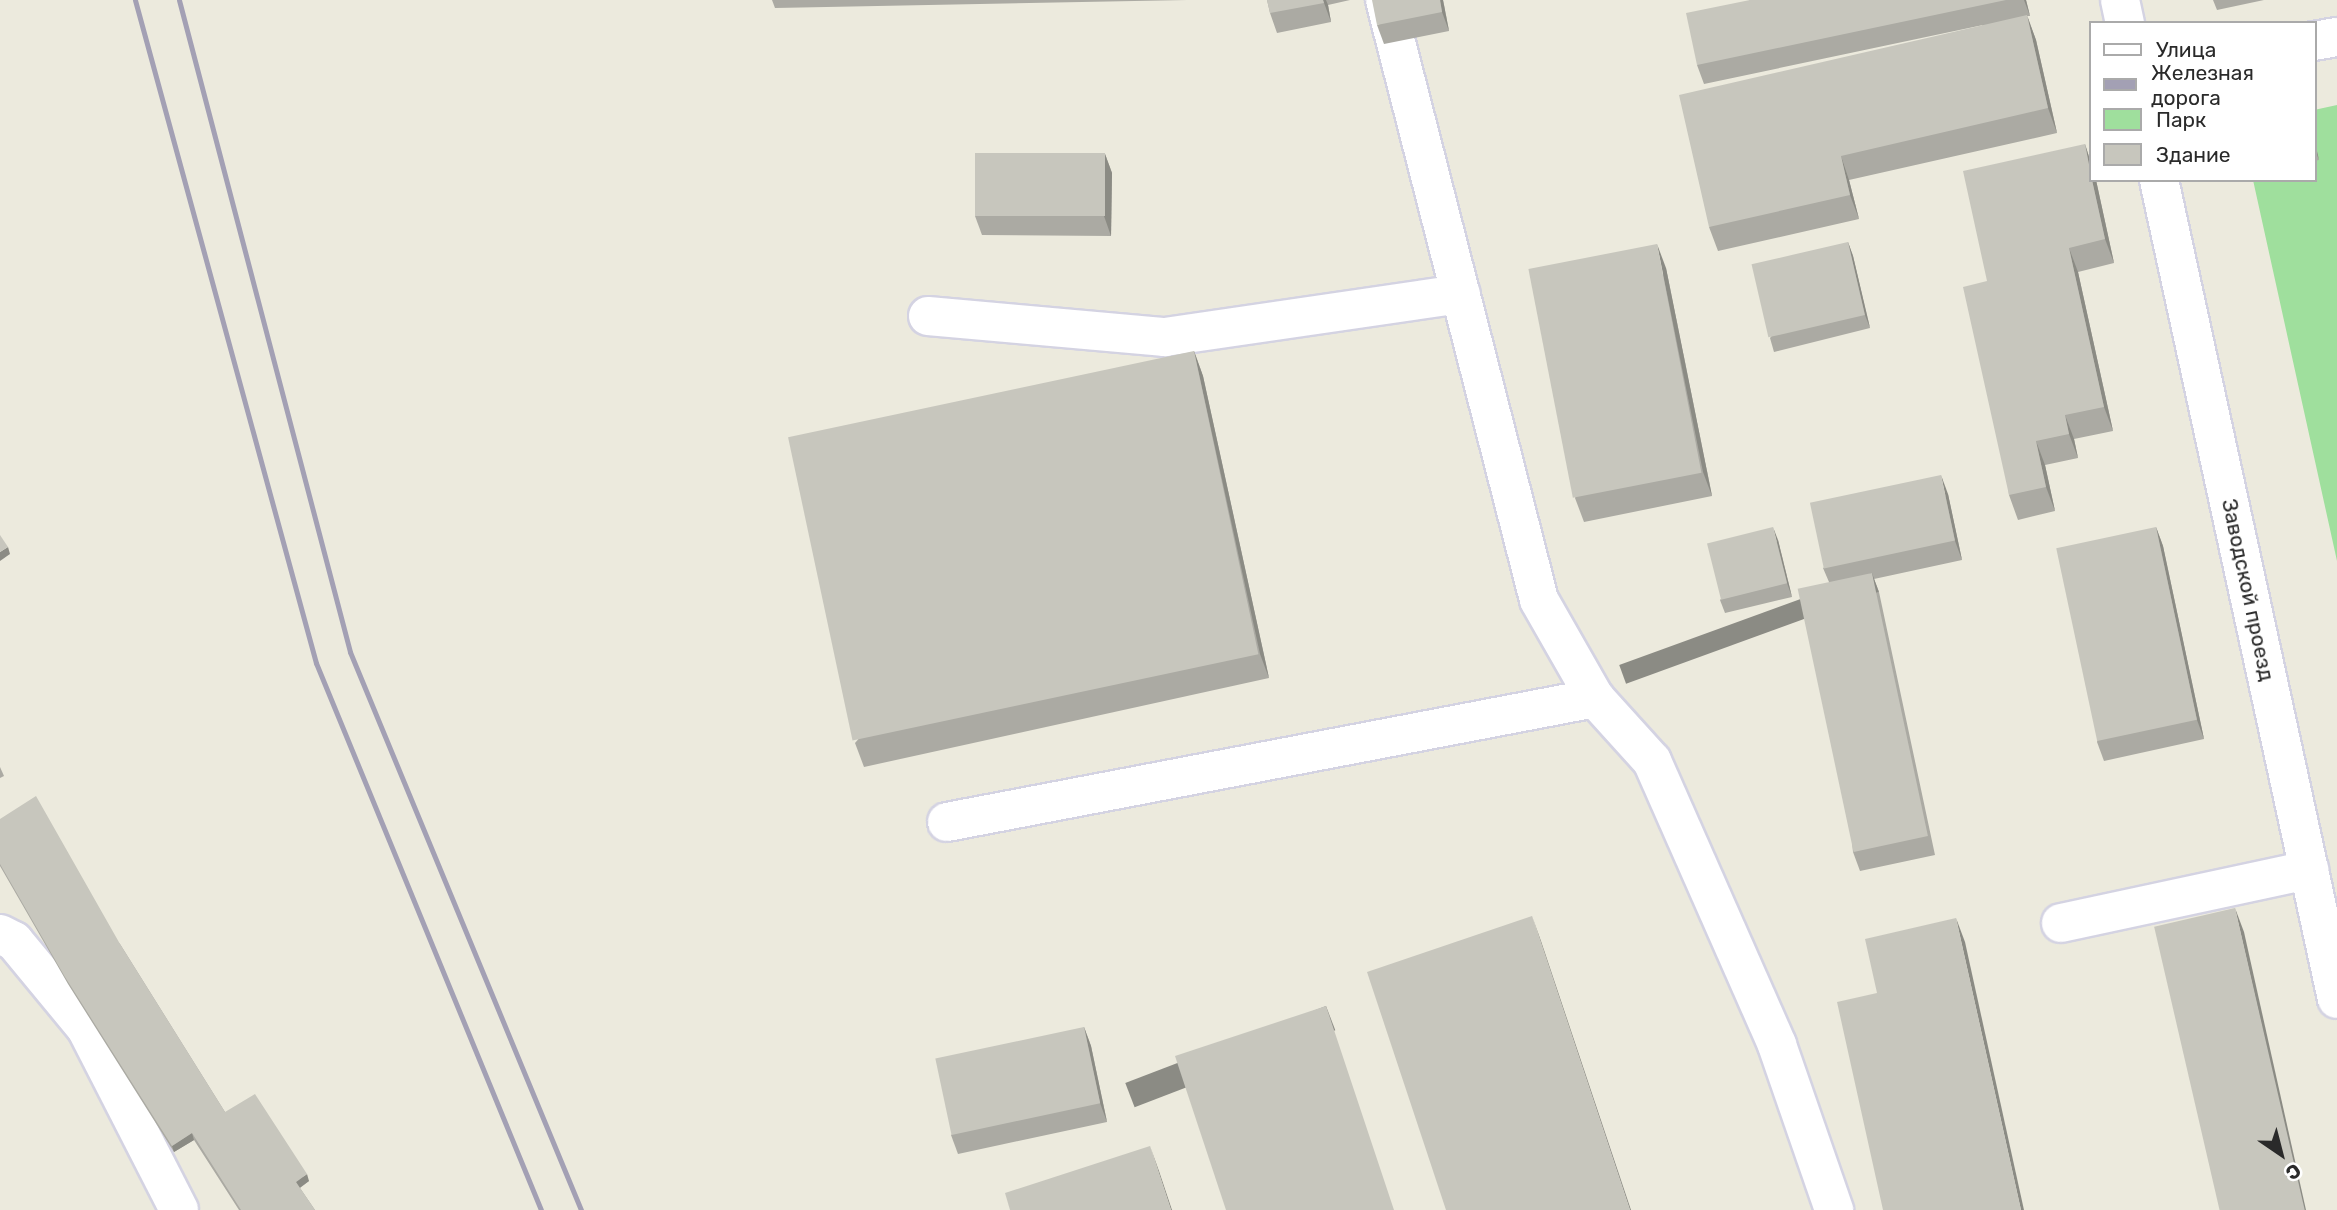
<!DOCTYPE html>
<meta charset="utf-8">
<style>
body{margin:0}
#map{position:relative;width:2337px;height:1210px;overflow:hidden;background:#eceadd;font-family:Rubik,sans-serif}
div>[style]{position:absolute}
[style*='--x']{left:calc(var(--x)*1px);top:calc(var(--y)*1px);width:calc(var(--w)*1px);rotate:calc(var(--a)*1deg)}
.green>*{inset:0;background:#9fdf9d}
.roads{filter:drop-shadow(2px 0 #d4d3e2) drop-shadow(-2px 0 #d4d3e2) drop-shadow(0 2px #d4d3e2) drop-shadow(0 -2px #d4d3e2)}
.minor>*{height:38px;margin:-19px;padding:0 19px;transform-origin:19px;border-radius:19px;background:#fff}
.rail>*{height:5px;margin:-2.5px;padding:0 2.5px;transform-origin:2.5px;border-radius:2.5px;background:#a3a0b4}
.wall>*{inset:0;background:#abaaa3}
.shaded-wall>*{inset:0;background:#8b8b84;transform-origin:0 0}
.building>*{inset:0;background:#c7c6bd;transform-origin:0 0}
span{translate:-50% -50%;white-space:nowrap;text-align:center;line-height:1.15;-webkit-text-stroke:7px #fff;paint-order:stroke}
.street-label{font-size:21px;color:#2a2a2a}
.legend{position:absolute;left:2089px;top:21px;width:228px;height:161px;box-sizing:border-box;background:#fff;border:2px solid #aaa;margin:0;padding:9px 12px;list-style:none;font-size:21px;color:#2a2a2a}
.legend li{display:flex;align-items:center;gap:14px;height:35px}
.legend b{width:35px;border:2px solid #aaa}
.north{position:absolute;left:2246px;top:1119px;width:70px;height:70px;-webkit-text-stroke:5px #fff;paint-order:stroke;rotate:145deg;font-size:19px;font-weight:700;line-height:28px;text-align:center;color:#2a2a2a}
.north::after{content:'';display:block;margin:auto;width:24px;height:32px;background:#2a2a2a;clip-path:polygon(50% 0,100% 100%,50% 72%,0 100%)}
</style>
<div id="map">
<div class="green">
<div style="clip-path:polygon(2337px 105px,2337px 561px,2253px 180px,2314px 180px,2314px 110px)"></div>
</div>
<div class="roads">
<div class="minor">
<div style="--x:1385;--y:0;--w:619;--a:75.6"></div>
<div style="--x:1539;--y:600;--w:113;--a:60.3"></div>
<div style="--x:1595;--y:698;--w:85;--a:47.9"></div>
<div style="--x:1652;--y:761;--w:310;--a:66.2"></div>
<div style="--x:1777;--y:1045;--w:175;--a:70.9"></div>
<div style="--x:2120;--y:0;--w:24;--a:78"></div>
<div style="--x:2314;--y:41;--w:23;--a:-10"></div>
<div style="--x:2159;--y:180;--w:838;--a:77.74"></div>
<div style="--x:928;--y:316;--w:238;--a:5.1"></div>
<div style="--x:1165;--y:337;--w:299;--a:-8.3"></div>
<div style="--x:947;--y:822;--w:660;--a:-10.83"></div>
<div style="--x:2061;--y:923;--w:254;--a:-12.1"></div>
<div style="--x:0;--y:934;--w:16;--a:27"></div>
<div style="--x:14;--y:941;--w:113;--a:50.4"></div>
<div style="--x:86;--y:1028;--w:204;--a:62.9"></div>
</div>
</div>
<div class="rail">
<div style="--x:135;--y:0;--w:687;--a:74.73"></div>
<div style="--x:316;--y:663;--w:591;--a:67.64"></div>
<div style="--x:179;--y:0;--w:674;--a:75.3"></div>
<div style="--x:350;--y:652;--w:604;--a:67.51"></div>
</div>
<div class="wall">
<div style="clip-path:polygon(772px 0,1187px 0,775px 8px)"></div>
<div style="clip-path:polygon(1267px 0,1350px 0,1328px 5px,1331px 22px,1277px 33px,1270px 13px)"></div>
<div style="clip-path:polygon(1443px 0,1449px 31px,1384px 44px,1377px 25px)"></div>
<div style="clip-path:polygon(1750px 0,2026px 0,2030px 16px,2027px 16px,2036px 40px,2057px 133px,1849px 180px,1859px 219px,1718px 251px,1709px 227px,1983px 25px,1704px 84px,1697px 65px)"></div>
<div style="clip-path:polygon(2213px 0,2264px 0,2217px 10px)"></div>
<div style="clip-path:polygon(2314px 139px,2319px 160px,2314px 161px)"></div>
<div style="clip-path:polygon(2085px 144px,2090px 160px,2090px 180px,2096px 180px,2114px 263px,2078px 272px,2113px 431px,2074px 439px,2078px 458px,2045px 465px,2055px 511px,2018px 520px,2009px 495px,1987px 281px)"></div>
<div style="clip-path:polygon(1105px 154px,1112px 173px,1111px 236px,982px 235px,975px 216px)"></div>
<div style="clip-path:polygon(1848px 242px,1853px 256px,1870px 328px,1774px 352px,1770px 338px)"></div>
<div style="clip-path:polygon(1666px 268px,1712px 496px,1584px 522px,1575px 498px)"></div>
<div style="clip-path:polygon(1194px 351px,1203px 376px,1269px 678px,864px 767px,855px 743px)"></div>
<div style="clip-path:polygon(1948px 494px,1962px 560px,1874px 579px,1879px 592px,1935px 855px,1860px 871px,1853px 852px,1829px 582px,1823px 568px)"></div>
<div style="clip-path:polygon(2156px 527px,2163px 546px,2204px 739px,2104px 761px,2097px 742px)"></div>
<div style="clip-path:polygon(1778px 540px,1792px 597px,1725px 613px,1720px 600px)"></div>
<div style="clip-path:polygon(0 767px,4px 776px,0 778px)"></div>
<div style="clip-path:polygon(0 819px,120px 944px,225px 1112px,309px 1181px,300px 1188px,315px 1210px,239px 1210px,194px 1140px,174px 1152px,68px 984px,0 866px)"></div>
<div style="clip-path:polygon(1084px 1027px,1091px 1046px,1107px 1122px,958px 1154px,951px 1135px)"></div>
</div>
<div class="shaded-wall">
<div style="clip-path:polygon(1323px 0,1326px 0,1328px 5px,1331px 22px)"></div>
<div style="clip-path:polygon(1440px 0,1443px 0,1449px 31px,1442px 12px)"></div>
<div style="clip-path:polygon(2024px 0,2026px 0,2030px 16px)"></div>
<div style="clip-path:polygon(2027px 15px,2036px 40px,2057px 133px,2048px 108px)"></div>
<div style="clip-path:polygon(2314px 139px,2319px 160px,2314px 147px)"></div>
<div style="clip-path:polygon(2085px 144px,2090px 160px,2090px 170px)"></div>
<div style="clip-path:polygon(1105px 154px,1112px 173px,1111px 236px,1104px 216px)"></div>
<div style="clip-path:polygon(1841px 156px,1849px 180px,1859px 219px,1850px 195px)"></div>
<div style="clip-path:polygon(2092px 180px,2096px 180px,2114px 263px,2105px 239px)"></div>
<div style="clip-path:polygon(1848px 242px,1853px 256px,1870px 328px,1865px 315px)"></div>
<div style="clip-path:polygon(1657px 244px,1666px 268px,1712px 496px,1703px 472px)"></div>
<div style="clip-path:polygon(2069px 248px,2078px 272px,2113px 431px,2104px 407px)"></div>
<div style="clip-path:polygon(1194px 351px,1203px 376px,1269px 678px,1260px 654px)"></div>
<div style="clip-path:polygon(2065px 415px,2074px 439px,2078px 458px,2069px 434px)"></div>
<div style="clip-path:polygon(2036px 441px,2045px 465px,2055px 511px,2046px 487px)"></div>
<div style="clip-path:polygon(1941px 475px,1948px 494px,1962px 560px,1955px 541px)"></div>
<div style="clip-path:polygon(1773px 527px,1778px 540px,1792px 597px,1787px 583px)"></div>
<div style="clip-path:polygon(2156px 527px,2163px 546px,2204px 739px,2197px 720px)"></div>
<div style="clip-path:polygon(8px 547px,10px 554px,0 561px,0 552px)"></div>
<div style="left:1872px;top:573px;width:20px;height:269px;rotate:70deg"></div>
<div style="clip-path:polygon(2235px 908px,2244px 932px,2306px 1210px,2303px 1210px)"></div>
<div style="clip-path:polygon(1532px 916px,1541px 941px,1631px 1210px,1630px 1210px)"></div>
<div style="clip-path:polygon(1956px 918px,1965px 942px,2024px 1210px,2021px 1210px)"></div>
<div style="left:1326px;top:1006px;width:26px;height:215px;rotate:69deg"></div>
<div style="clip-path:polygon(1084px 1027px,1091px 1046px,1107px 1122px,1100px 1103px)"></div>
<div style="clip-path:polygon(192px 1133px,194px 1140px,174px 1152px,172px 1146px)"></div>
<div style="clip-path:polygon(1150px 1146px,1159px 1171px,1172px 1210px,1171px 1210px)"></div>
<div style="clip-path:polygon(307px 1174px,309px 1181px,298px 1189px,296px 1182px)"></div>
</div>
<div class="building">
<div style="clip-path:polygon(1267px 0,1323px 0,1324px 3px,1270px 13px)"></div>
<div style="clip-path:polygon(1372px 0,1440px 0,1442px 12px,1377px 25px)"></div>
<div style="clip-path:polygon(1750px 0,2006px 0,1697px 65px,1686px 13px)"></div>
<div style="clip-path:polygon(2027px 15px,2048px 108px,1841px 156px,1850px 195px,1709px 227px,1679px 95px)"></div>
<div style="clip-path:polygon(2085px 144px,2090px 170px,2090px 180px,2092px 180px,2105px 239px,2069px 248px,2104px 407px,2065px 415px,2069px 434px,2036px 441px,2046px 487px,2009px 495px,1963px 287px,1987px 281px,1963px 171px)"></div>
<div style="left:975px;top:153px;width:130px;height:63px"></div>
<div style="left:1848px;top:242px;width:75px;height:99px;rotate:77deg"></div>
<div style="left:1657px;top:244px;width:233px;height:131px;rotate:79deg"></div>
<div style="left:1194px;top:351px;width:310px;height:415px;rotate:78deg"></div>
<div style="left:1941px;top:475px;width:67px;height:134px;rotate:78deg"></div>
<div style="left:1773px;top:527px;width:58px;height:68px;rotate:76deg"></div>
<div style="left:2156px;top:527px;width:197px;height:102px;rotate:78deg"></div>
<div style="clip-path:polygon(0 535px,8px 547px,0 552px)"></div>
<div style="left:1872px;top:573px;width:269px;height:76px;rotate:78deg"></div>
<div style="clip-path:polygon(36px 796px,120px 944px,225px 1112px,255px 1094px,307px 1174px,296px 1182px,315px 1210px,241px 1210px,192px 1133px,172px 1146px,65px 977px,0 864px,0 819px)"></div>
<div style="left:2235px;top:908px;width:310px;height:83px;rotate:77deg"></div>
<div style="clip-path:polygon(1532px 916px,1630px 1210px,1446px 1210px,1367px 972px)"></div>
<div style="clip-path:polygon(1956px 918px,2021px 1210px,1883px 1210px,1837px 1002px,1877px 993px,1865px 939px)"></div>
<div style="clip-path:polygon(1326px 1006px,1394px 1210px,1226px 1210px,1175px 1056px)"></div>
<div style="left:1084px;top:1027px;width:78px;height:152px;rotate:78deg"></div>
<div style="clip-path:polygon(1150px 1146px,1171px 1210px,1010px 1210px,1005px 1193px)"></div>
</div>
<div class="street-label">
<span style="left:2248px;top:590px;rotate:78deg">Заводской проезд</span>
</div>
<ul class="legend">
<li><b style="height:9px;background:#fff"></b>Улица</li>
<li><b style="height:9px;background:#a3a0b4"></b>Железная дорога</li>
<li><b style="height:19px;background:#9fdf9d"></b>Парк</li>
<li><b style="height:19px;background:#c7c6bd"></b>Здание</li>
</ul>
<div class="north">С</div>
</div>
